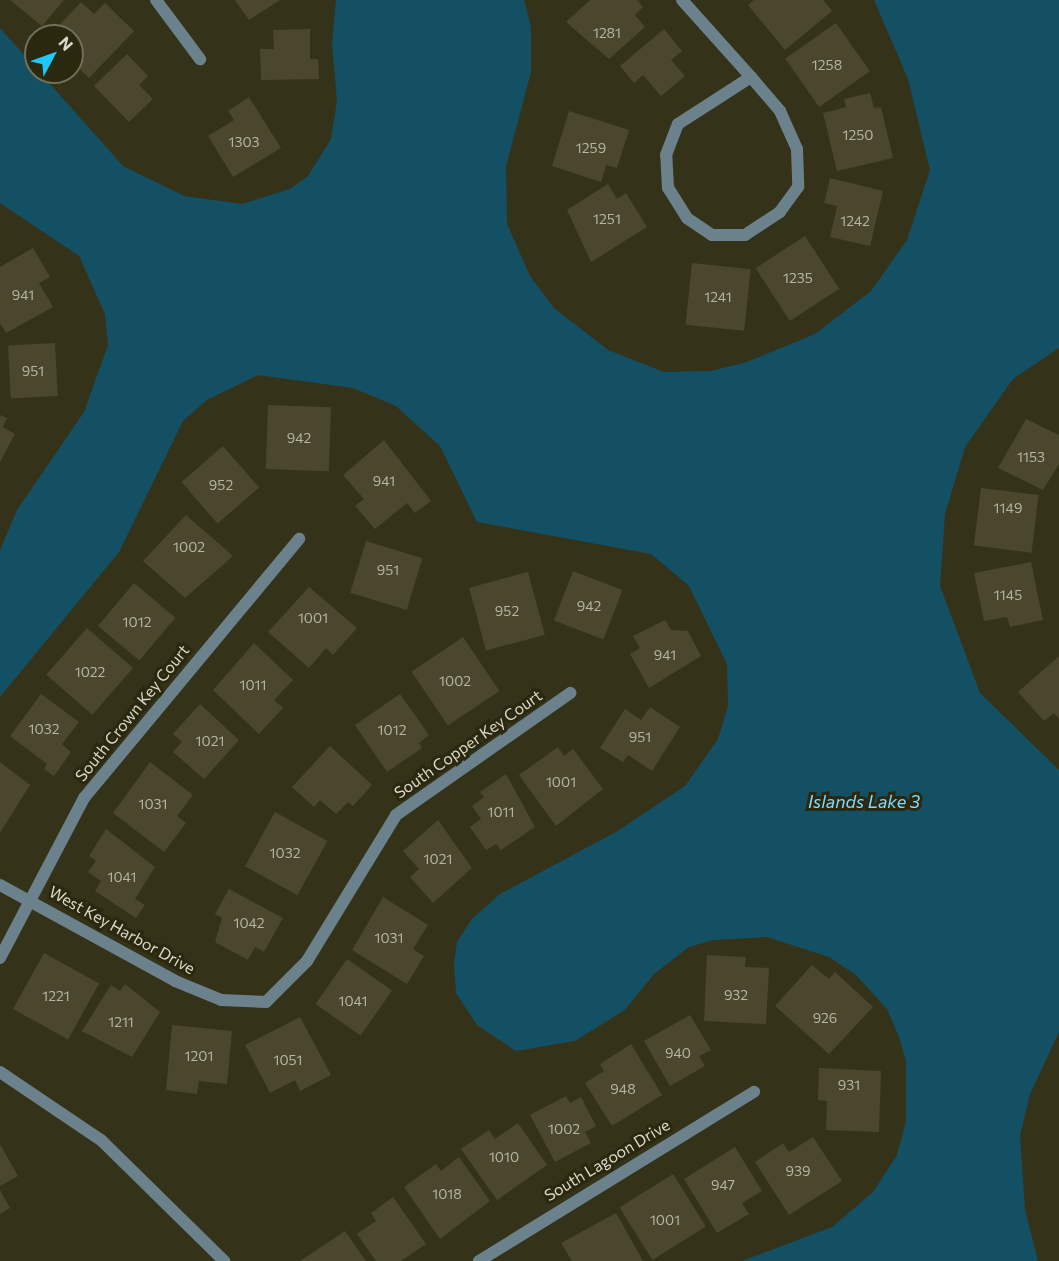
<!DOCTYPE html>
<style>
body{margin:0}
#map{position:relative;width:1059px;height:1261px;overflow:hidden;background:#35321a;font-family:Commissioner,sans-serif}
div>[style]{position:absolute}
[style*='--x']{left:calc(var(--x)*1px);top:calc(var(--y)*1px);width:calc(var(--w)*1px);rotate:calc(var(--a)*1deg)}
.water>*{inset:0;background:#145064}
.building>*{inset:0;background:#4b472f;transform-origin:0 0}
.minor>*{height:12px;margin:-6px;padding:0 6px;transform-origin:6px;border-radius:6px;background:#6b828c}
.tertiary>*{height:12px;margin:-6px;padding:0 6px;transform-origin:6px;border-radius:6px;background:#6b828c}
span{translate:-50% -50%;white-space:nowrap;text-align:center;line-height:1.15;-webkit-text-stroke:6px #2b2810;paint-order:stroke}
.number-label{font-size:14px;color:#b6b4a3}
.number-label span{-webkit-text-stroke-width:0}
.street-label{font-size:16px;color:#dad8ca}
.water-label{font-size:18px;color:#81d9fc;font-style:italic}
.north{position:absolute;left:24px;top:24px;width:60px;height:60px;box-sizing:border-box;background:#2b2810;border:2px solid #716e5a;border-radius:50%;rotate:49deg;font-size:16px;font-weight:700;line-height:24px;text-align:center;color:#dad8ca}
.north::after{content:'';display:block;margin:auto;width:21px;height:27px;background:#1bc9fc;clip-path:polygon(50% 0,100% 100%,50% 72%,0 100%)}
</style>
<div id="map">
<div class="water">
<div style="clip-path:polygon(336px 0,524px 0,531px 27px,531px 72px,506px 166px,507px 224px,530px 276px,554px 308px,608px 350px,664px 372px,711px 371px,747px 362px,815px 334px,871px 291px,907px 240px,930px 170px,908px 79px,874px 0,1059px 0,1059px 348px,1013px 379px,965px 447px,945px 514px,940px 586px,980px 693px,1059px 770px,1059px 1032px,1030px 1094px,1020px 1136px,1025px 1210px,1038px 1261px,742px 1261px,832px 1227px,873px 1192px,897px 1155px,906px 1121px,906px 1061px,899px 1037px,887px 1009px,856px 975px,829px 957px,767px 937px,713px 940px,689px 947px,654px 974px,625px 1010px,575px 1041px,516px 1051px,477px 1025px,456px 993px,454px 964px,457px 942px,471px 920px,500px 894px,616px 832px,685px 786px,718px 739px,728px 706px,727px 664px,689px 586px,651px 554px,477px 522px,440px 446px,396px 406px,353px 388px,258px 375px,207px 400px,183px 421px,119px 552px,0 697px,0 550px,17px 510px,84px 412px,108px 345px,105px 314px,79px 256px,0 203px,0 28px,123px 166px,184px 196px,242px 204px,290px 189px,308px 176px,331px 139px,337px 101px,332px 44px)"></div>
</div>
<div class="building">
<div style="clip-path:polygon(10px 0,64px 0,42px 26px)"></div>
<div style="clip-path:polygon(235px 0,280px 0,249px 20px)"></div>
<div style="clip-path:polygon(590px 0,637px 0,643px 7px,635px 15px,645px 27px,609px 59px,566px 22px)"></div>
<div style="clip-path:polygon(754px 0,823px 0,832px 11px,785px 50px,748px 5px)"></div>
<div style="clip-path:polygon(81px 2px,94px 14px,105px 3px,134px 31px,89px 78px,72px 61px,72px 36px,51px 34px)"></div>
<div style="left:836px;top:23px;width:59px;height:62px;rotate:55deg"></div>
<div style="clip-path:polygon(310px 29px,310px 59px,318px 59px,319px 79px,261px 80px,260px 49px,274px 49px,273px 30px)"></div>
<div style="clip-path:polygon(664px 29px,682px 51px,671px 60px,685px 76px,661px 96px,643px 75px,634px 83px,620px 66px)"></div>
<div style="clip-path:polygon(127px 54px,148px 76px,139px 85px,153px 99px,129px 122px,94px 86px)"></div>
<div style="clip-path:polygon(870px 93px,874px 108px,881px 107px,893px 158px,837px 171px,823px 113px,846px 107px,844px 99px)"></div>
<div style="clip-path:polygon(249px 97px,281px 148px,233px 177px,208px 136px,234px 120px,228px 111px)"></div>
<div style="clip-path:polygon(569px 111px,629px 130px,617px 168px,606px 165px,601px 182px,552px 166px)"></div>
<div style="clip-path:polygon(830px 178px,883px 191px,870px 246px,830px 237px,837px 206px,824px 203px)"></div>
<div style="clip-path:polygon(608px 184px,617px 199px,626px 193px,647px 227px,591px 262px,567px 210px)"></div>
<div style="left:805px;top:236px;width:63px;height:59px;rotate:57deg"></div>
<div style="clip-path:polygon(33px 248px,50px 277px,39px 283px,53px 307px,6px 333px,0 323px,0 267px)"></div>
<div style="left:692px;top:263px;width:59px;height:62px;rotate:6deg"></div>
<div style="left:55px;top:343px;width:53px;height:47px;rotate:87deg"></div>
<div style="left:268px;top:405px;width:63px;height:64px;rotate:2deg"></div>
<div style="clip-path:polygon(0 415px,7px 418px,3px 427px,15px 434px,0 462px)"></div>
<div style="clip-path:polygon(1026px 419px,1059px 435px,1059px 464px,1043px 490px,998px 468px)"></div>
<div style="clip-path:polygon(384px 440px,431px 501px,415px 513px,407px 503px,375px 529px,355px 506px,364px 499px,343px 475px)"></div>
<div style="left:223px;top:446px;width:55px;height:55px;rotate:49deg"></div>
<div style="left:981px;top:488px;width:58px;height:58px;rotate:7deg"></div>
<div style="clip-path:polygon(186px 515px,233px 556px,185px 598px,143px 561px)"></div>
<div style="left:366px;top:541px;width:59px;height:54px;rotate:17deg"></div>
<div style="clip-path:polygon(1031px 562px,1043px 620px,1010px 627px,1007px 617px,984px 621px,974px 573px)"></div>
<div style="left:573px;top:571px;width:53px;height:53px;rotate:21deg"></div>
<div style="left:528px;top:572px;width:65px;height:61px;rotate:75deg"></div>
<div style="left:134px;top:583px;width:54px;height:56px;rotate:40deg"></div>
<div style="clip-path:polygon(309px 587px,357px 628px,333px 655px,326px 648px,309px 668px,268px 632px)"></div>
<div style="clip-path:polygon(665px 620px,671px 630px,688px 631px,701px 656px,649px 688px,630px 654px,640px 648px,633px 636px)"></div>
<div style="left:87px;top:628px;width:61px;height:62px;rotate:41deg"></div>
<div style="left:463px;top:637px;width:65px;height:62px;rotate:56deg"></div>
<div style="clip-path:polygon(254px 643px,293px 680px,274px 700px,283px 708px,259px 734px,213px 690px)"></div>
<div style="clip-path:polygon(1059px 656px,1059px 719px,1054px 713px,1044px 721px,1018px 692px)"></div>
<div style="clip-path:polygon(41px 694px,79px 722px,62px 744px,71px 752px,54px 776px,44px 769px,47px 764px,10px 736px)"></div>
<div style="clip-path:polygon(400px 694px,429px 735px,419px 743px,422px 748px,387px 772px,355px 725px)"></div>
<div style="clip-path:polygon(200px 704px,239px 740px,204px 779px,173px 752px,182px 742px,173px 734px)"></div>
<div style="clip-path:polygon(650px 707px,680px 727px,652px 771px,628px 755px,623px 762px,600px 748px,625px 709px,641px 720px)"></div>
<div style="clip-path:polygon(330px 746px,372px 785px,353px 806px,348px 802px,336px 814px,320px 800px,314px 807px,292px 787px)"></div>
<div style="clip-path:polygon(558px 747px,564px 756px,573px 749px,603px 789px,556px 826px,519px 775px)"></div>
<div style="clip-path:polygon(0 762px,30px 785px,0 833px)"></div>
<div style="clip-path:polygon(150px 762px,193px 795px,177px 816px,186px 823px,164px 852px,113px 813px)"></div>
<div style="clip-path:polygon(506px 774px,535px 827px,501px 850px,496px 844px,486px 850px,470px 827px,481px 819px,472px 806px,484px 797px,480px 792px)"></div>
<div style="left:275px;top:812px;width:60px;height:62px;rotate:29deg"></div>
<div style="clip-path:polygon(438px 820px,472px 868px,433px 903px,410px 877px,419px 869px,403px 851px)"></div>
<div style="clip-path:polygon(106px 829px,155px 867px,135px 899px,145px 905px,136px 918px,95px 891px,101px 881px,88px 872px,96px 861px,89px 856px)"></div>
<div style="clip-path:polygon(229px 889px,283px 918px,264px 952px,255px 947px,248px 960px,215px 942px,222px 918px,215px 914px)"></div>
<div style="clip-path:polygon(383px 897px,428px 925px,413px 949px,424px 956px,407px 984px,352px 950px)"></div>
<div style="left:44px;top:953px;width:63px;height:64px;rotate:29deg"></div>
<div style="clip-path:polygon(707px 955px,746px 957px,745px 967px,769px 968px,766px 1024px,704px 1021px)"></div>
<div style="left:347px;top:959px;width:55px;height:55px;rotate:35deg"></div>
<div style="clip-path:polygon(812px 965px,829px 979px,835px 972px,873px 1007px,829px 1054px,775px 1006px)"></div>
<div style="clip-path:polygon(125px 984px,160px 1012px,132px 1057px,82px 1031px,111px 985px,120px 991px)"></div>
<div style="clip-path:polygon(690px 1015px,711px 1050px,699px 1056px,705px 1066px,670px 1086px,644px 1041px)"></div>
<div style="clip-path:polygon(300px 1017px,331px 1075px,300px 1091px,295px 1080px,270px 1093px,245px 1045px)"></div>
<div style="clip-path:polygon(172px 1025px,232px 1031px,227px 1084px,199px 1081px,197px 1094px,166px 1090px)"></div>
<div style="clip-path:polygon(631px 1044px,662px 1095px,612px 1126px,585px 1083px,604px 1071px,600px 1064px)"></div>
<div style="clip-path:polygon(819px 1068px,881px 1071px,879px 1132px,826px 1130px,827px 1101px,818px 1100px)"></div>
<div style="clip-path:polygon(566px 1096px,570px 1103px,581px 1097px,596px 1126px,585px 1132px,591px 1143px,555px 1162px,530px 1115px)"></div>
<div style="clip-path:polygon(518px 1123px,547px 1165px,497px 1200px,461px 1149px,489px 1130px,495px 1139px)"></div>
<div style="clip-path:polygon(813px 1137px,842px 1181px,789px 1215px,755px 1162px,783px 1143px,789px 1152px)"></div>
<div style="clip-path:polygon(0 1144px,18px 1176px,0 1186px)"></div>
<div style="clip-path:polygon(735px 1147px,762px 1191px,742px 1203px,749px 1214px,717px 1233px,684px 1179px)"></div>
<div style="clip-path:polygon(459px 1157px,490px 1201px,440px 1239px,404px 1187px,436px 1164px,441px 1171px)"></div>
<div style="left:673px;top:1174px;width:62px;height:63px;rotate:58deg"></div>
<div style="clip-path:polygon(0 1190px,10px 1208px,0 1214px)"></div>
<div style="clip-path:polygon(393px 1197px,426px 1244px,401px 1261px,376px 1261px,357px 1234px,376px 1221px,371px 1213px)"></div>
<div style="clip-path:polygon(616px 1213px,643px 1261px,572px 1261px,561px 1243px)"></div>
<div style="clip-path:polygon(345px 1231px,366px 1261px,300px 1261px)"></div>
</div>
<div class="minor">
<div style="--x:156;--y:0;--w:74;--a:53.3"></div>
<div style="--x:682;--y:0;--w:103;--a:48.1"></div>
<div style="--x:751;--y:77;--w:45;--a:49.5"></div>
<div style="--x:780;--y:111;--w:42;--a:65.9"></div>
<div style="--x:797;--y:149;--w:38;--a:88"></div>
<div style="--x:798;--y:187;--w:31;--a:126"></div>
<div style="--x:780;--y:212;--w:42;--a:146.7"></div>
<div style="--x:745;--y:235;--w:33;--a:180"></div>
<div style="--x:712;--y:235;--w:30;--a:-146"></div>
<div style="--x:687;--y:218;--w:36;--a:-122"></div>
<div style="--x:668;--y:188;--w:33;--a:-93"></div>
<div style="--x:666;--y:155;--w:33;--a:-69"></div>
<div style="--x:678;--y:124;--w:87;--a:-32.8"></div>
<div style="--x:0;--y:885;--w:200;--a:28.7"></div>
<div style="--x:175;--y:981;--w:50;--a:22.4"></div>
<div style="--x:221;--y:1000;--w:45;--a:2.5"></div>
<div style="--x:266;--y:1002;--w:58;--a:-45"></div>
<div style="--x:307;--y:961;--w:171;--a:-58.6"></div>
<div style="--x:396;--y:815;--w:213;--a:-35"></div>
<div style="--x:0;--y:958;--w:181;--a:-62.3"></div>
<div style="--x:84;--y:798;--w:337;--a:-50.3"></div>
<div style="--x:479;--y:1261;--w:323;--a:-31.6"></div>
</div>
<div class="tertiary">
<div style="--x:0;--y:1072;--w:122;--a:34"></div>
<div style="--x:101;--y:1140;--w:173;--a:44.5"></div>
</div>
<div class="number-label">
<span style="left:607px;top:33px">1281</span>
<span style="left:827px;top:65px">1258</span>
<span style="left:858px;top:135px">1250</span>
<span style="left:244px;top:142px">1303</span>
<span style="left:591px;top:148px">1259</span>
<span style="left:607px;top:219px">1251</span>
<span style="left:855px;top:221px">1242</span>
<span style="left:798px;top:278px">1235</span>
<span style="left:23px;top:295px">941</span>
<span style="left:718px;top:297px">1241</span>
<span style="left:33px;top:371px">951</span>
<span style="left:299px;top:438px">942</span>
<span style="left:1031px;top:457px">1153</span>
<span style="left:384px;top:481px">941</span>
<span style="left:221px;top:485px">952</span>
<span style="left:1008px;top:508px">1149</span>
<span style="left:189px;top:547px">1002</span>
<span style="left:388px;top:570px">951</span>
<span style="left:1008px;top:595px">1145</span>
<span style="left:589px;top:606px">942</span>
<span style="left:507px;top:611px">952</span>
<span style="left:313px;top:618px">1001</span>
<span style="left:137px;top:622px">1012</span>
<span style="left:665px;top:655px">941</span>
<span style="left:90px;top:672px">1022</span>
<span style="left:455px;top:681px">1002</span>
<span style="left:253px;top:685px">1011</span>
<span style="left:44px;top:729px">1032</span>
<span style="left:392px;top:730px">1012</span>
<span style="left:640px;top:737px">951</span>
<span style="left:210px;top:741px">1021</span>
<span style="left:561px;top:782px">1001</span>
<span style="left:153px;top:804px">1031</span>
<span style="left:501px;top:812px">1011</span>
<span style="left:285px;top:853px">1032</span>
<span style="left:438px;top:859px">1021</span>
<span style="left:122px;top:877px">1041</span>
<span style="left:249px;top:923px">1042</span>
<span style="left:389px;top:938px">1031</span>
<span style="left:736px;top:995px">932</span>
<span style="left:56px;top:996px">1221</span>
<span style="left:353px;top:1001px">1041</span>
<span style="left:825px;top:1018px">926</span>
<span style="left:121px;top:1022px">1211</span>
<span style="left:678px;top:1053px">940</span>
<span style="left:199px;top:1056px">1201</span>
<span style="left:288px;top:1060px">1051</span>
<span style="left:849px;top:1085px">931</span>
<span style="left:623px;top:1089px">948</span>
<span style="left:564px;top:1129px">1002</span>
<span style="left:504px;top:1157px">1010</span>
<span style="left:798px;top:1171px">939</span>
<span style="left:723px;top:1185px">947</span>
<span style="left:447px;top:1194px">1018</span>
<span style="left:665px;top:1220px">1001</span>
</div>
<div class="street-label">
<span style="left:132px;top:713px;rotate:-51deg">South Crown Key Court</span>
<span style="left:468px;top:744px;rotate:-35deg">South Copper Key Court</span>
<span style="left:122px;top:930px;rotate:29deg">West Key Harbor Drive</span>
<span style="left:607px;top:1160px;rotate:-31deg">South Lagoon Drive</span>
</div>
<div class="water-label">
<span style="left:864px;top:801px">Islands Lake 3</span>
</div>
<div class="north">N</div>
</div>
